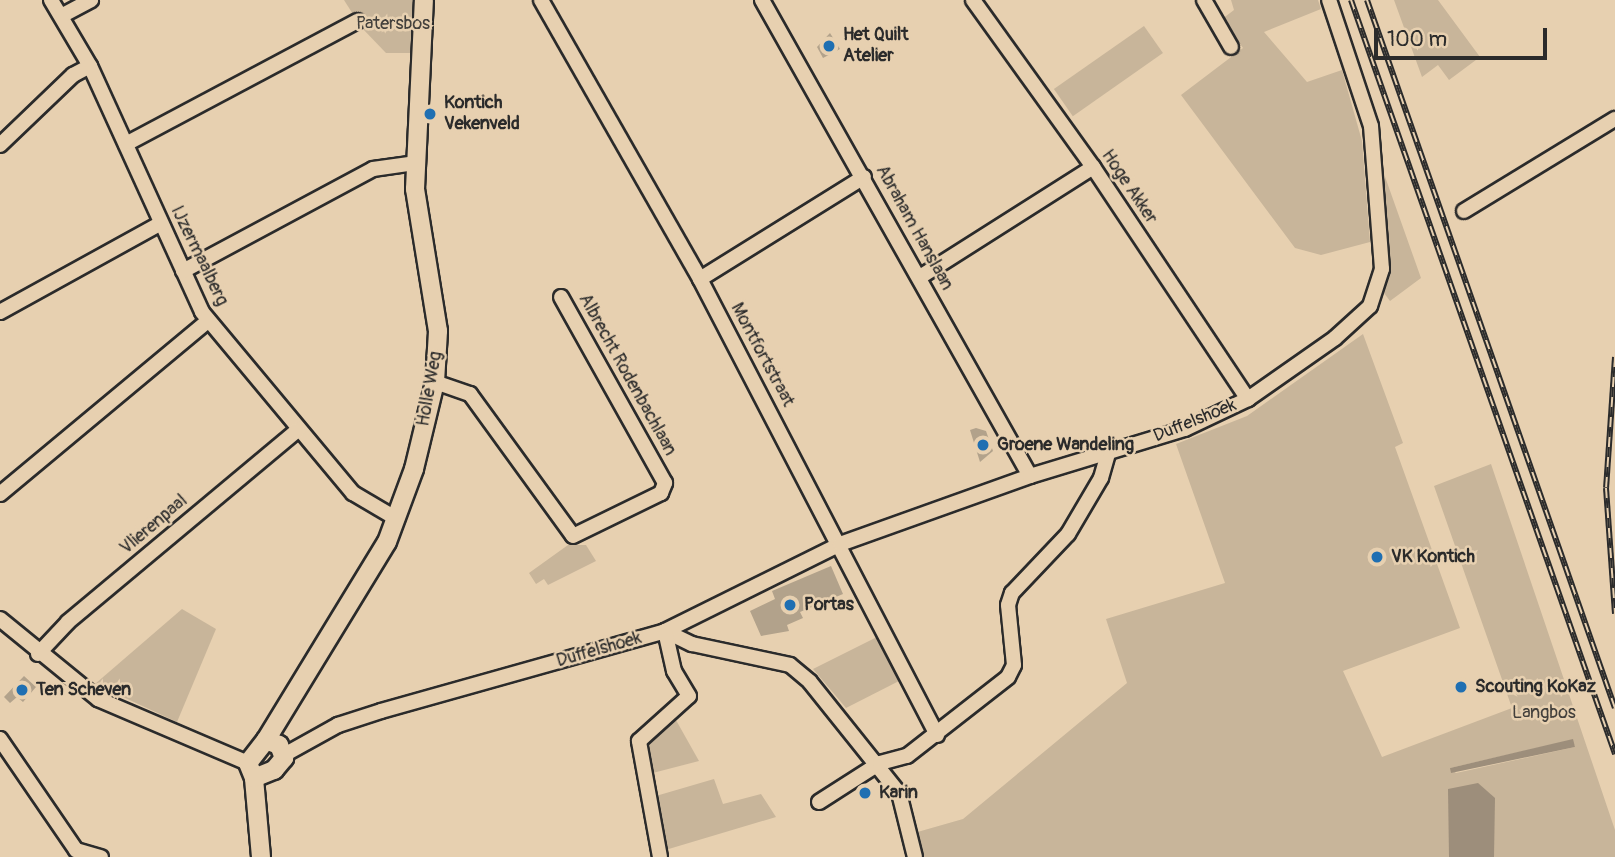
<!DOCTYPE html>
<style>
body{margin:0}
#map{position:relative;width:1615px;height:857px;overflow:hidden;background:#e7d0b0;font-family:Pangolin,sans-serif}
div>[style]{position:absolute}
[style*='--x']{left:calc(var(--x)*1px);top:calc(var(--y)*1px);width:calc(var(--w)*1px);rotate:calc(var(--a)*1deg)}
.green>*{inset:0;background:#c8b59a;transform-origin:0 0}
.water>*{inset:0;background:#9d8e7b}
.building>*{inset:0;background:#b2a28b}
.roads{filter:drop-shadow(2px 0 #2b2b2b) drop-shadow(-2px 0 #2b2b2b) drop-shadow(0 2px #2b2b2b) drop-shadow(0 -2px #2b2b2b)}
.minor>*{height:14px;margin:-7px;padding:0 7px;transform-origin:7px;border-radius:7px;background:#e7d0b0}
.tertiary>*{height:18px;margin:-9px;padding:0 9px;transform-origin:9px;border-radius:9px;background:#e7d0b0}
.rail>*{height:6px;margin-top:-3px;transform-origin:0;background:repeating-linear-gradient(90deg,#e7d0b0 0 10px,#2b2b2b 0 20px);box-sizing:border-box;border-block:2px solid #2b2b2b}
.dots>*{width:19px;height:19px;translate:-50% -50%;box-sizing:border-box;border:4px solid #e7d0b0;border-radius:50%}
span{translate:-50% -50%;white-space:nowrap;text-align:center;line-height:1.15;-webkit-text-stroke:5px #e7d0b0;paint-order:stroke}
.park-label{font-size:18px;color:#43403c}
.poi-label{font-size:18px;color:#2b2b2b;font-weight:700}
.left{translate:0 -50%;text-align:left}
.street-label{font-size:18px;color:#2b2b2b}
.scale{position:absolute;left:1374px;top:28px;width:173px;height:32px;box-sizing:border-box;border:4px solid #2b2b2b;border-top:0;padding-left:9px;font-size:21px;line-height:24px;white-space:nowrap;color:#2b2b2b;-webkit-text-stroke:5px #e7d0b0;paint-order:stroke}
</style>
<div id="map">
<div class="green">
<div style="clip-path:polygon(344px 0,419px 0,416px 53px,386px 53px,361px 27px)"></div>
<div style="clip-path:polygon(1231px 0,1318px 0,1321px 9px,1264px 32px,1307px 82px,1342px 70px,1362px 141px,1370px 242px,1321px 255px,1295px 248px,1181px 95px,1243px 48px,1222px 19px,1234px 10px)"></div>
<div style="clip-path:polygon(1394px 0,1438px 0,1480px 57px,1449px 80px,1438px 65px,1422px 77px)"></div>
<div style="left:1144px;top:26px;width:33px;height:110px;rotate:55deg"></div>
<div style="clip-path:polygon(1383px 171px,1421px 278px,1390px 301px,1384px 293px,1389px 265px)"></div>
<div style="clip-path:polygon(evenodd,1363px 334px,1403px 443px,1395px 447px,1460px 628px,1343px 671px,1382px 757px,1512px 708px,1434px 486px,1491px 464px,1615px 830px,1615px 857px,918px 857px,914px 833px,963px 819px,1127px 683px,1106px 619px,1225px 583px,1176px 444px,1247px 416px,1363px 334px,1572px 740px,1575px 747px,1456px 773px,1450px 768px,1572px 740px)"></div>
<div style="clip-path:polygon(568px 545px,586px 545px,596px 561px,548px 585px,544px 579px,536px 584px,529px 573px)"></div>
<div style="clip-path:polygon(182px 609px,216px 629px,177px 722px,95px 684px)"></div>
<div style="clip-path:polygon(877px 637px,899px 681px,846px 708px,813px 669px)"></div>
<div style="clip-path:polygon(672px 713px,699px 761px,645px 775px,646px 735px)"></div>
<div style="clip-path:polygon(714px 779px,723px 804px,761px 794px,776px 817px,662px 851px,649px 798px)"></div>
</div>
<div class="water">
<div style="clip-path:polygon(1573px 739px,1575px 747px,1451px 773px,1450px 768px)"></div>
<div style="clip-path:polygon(1478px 783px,1495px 798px,1494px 857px,1449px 857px,1448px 789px)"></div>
</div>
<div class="building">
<div style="clip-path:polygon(830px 33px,840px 49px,823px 58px,817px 47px)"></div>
<div style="clip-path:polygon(976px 428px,986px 431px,993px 451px,980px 462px,970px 430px)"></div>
<div style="clip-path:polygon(831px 566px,843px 594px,800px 612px,803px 618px,787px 625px,789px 631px,761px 636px,750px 611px,775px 599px,772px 591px)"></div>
<div style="clip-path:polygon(24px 676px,36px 687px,23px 702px,17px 697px,10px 703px,4px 697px)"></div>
</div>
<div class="roads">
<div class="minor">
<div style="--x:51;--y:0;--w:77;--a:59.4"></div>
<div style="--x:90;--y:66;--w:270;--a:65.5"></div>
<div style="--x:202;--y:312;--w:236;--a:50.2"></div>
<div style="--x:353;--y:493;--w:51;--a:30.6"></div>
<div style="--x:541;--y:0;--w:321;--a:60.3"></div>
<div style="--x:700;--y:279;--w:514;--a:62.54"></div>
<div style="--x:762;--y:0;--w:546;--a:60.62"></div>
<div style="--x:973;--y:0;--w:206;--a:54.3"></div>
<div style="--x:1093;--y:167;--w:279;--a:56.3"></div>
<div style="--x:1204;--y:0;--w:54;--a:60.1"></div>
<div style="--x:63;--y:15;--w:32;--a:-28"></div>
<div style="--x:126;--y:144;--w:262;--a:-28"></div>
<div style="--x:0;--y:145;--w:101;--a:-43.8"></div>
<div style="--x:73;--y:75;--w:19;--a:-28"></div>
<div style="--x:1464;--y:211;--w:177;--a:-31.4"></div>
<div style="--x:183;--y:271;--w:216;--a:-28.2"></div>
<div style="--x:373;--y:169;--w:42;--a:-8.1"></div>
<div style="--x:920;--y:277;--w:205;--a:-32.4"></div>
<div style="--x:700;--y:279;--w:193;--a:-31.9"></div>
<div style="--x:0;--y:312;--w:184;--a:-28.9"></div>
<div style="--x:435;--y:382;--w:37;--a:19"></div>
<div style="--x:470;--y:394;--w:175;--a:54"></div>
<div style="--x:573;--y:536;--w:98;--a:-26"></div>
<div style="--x:661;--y:493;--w:11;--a:-68"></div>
<div style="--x:665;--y:483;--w:213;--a:-119.2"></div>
<div style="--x:0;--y:494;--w:271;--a:-39.8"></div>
<div style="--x:0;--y:619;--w:127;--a:39.2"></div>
<div style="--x:98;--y:699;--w:163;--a:23.1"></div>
<div style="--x:665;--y:631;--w:30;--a:26"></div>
<div style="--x:692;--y:644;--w:100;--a:12.1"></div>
<div style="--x:790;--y:665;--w:26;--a:40"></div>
<div style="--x:810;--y:682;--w:142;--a:51.3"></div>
<div style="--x:899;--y:793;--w:66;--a:76"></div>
<div style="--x:38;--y:654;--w:44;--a:-46.8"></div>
<div style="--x:68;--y:622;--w:300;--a:-39.9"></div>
<div style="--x:0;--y:739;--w:135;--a:55.6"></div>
<div style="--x:76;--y:850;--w:26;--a:16"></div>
<div style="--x:284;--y:755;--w:62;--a:-29.1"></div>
<div style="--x:338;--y:725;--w:45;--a:-18"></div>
<div style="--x:381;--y:711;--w:295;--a:-15.7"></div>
<div style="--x:665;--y:631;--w:195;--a:-26.4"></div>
<div style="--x:840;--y:544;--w:202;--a:-19.7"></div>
<div style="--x:1030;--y:476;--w:162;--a:-16.9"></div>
<div style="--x:1185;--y:429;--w:70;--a:-25.5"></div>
<div style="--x:1248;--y:399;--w:106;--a:-35"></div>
<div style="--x:1335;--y:338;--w:47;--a:-42.4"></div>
<div style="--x:1370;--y:306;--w:39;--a:-72"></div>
<div style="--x:1382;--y:269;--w:143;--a:-94.4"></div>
<div style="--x:1371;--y:126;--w:133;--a:-108.4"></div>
<div style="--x:819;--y:802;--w:72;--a:-32.6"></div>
<div style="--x:880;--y:763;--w:28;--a:-15"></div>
<div style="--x:907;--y:756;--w:128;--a:-38"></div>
<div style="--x:1008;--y:677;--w:13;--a:-63"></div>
<div style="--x:1014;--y:665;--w:60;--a:-95.7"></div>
<div style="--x:1008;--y:605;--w:13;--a:-72"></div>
<div style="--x:1012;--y:593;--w:81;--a:-46.5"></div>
<div style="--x:1068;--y:534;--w:65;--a:-59.5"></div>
<div style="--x:1101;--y:478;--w:26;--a:-74"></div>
<div style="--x:660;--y:857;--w:118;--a:-100.3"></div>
<div style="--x:639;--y:741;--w:67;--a:-42"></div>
<div style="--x:689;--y:696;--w:29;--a:-121"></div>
<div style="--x:674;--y:671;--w:41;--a:-102.7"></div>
</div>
<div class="tertiary">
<div style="--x:266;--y:740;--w:232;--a:-58.6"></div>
<div style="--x:387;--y:542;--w:78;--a:-69.7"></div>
<div style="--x:414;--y:469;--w:89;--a:-76.4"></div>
<div style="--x:435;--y:382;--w:51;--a:-86.6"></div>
<div style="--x:438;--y:331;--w:144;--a:-99.2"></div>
<div style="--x:415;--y:189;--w:189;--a:-87.3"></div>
<div style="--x:254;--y:778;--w:22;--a:-22"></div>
<div style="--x:274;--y:770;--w:16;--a:-50"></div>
<div style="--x:284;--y:758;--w:14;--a:-111"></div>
<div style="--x:279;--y:745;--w:14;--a:-159"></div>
<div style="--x:261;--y:857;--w:79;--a:-95.1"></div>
<div style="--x:254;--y:778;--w:16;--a:-112"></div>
<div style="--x:248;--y:763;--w:29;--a:-52"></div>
</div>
</div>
<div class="rail">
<div style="--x:1351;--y:0;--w:799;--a:70.7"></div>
<div style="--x:1367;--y:0;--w:750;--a:70.7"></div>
<div style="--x:1615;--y:357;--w:131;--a:93.9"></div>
<div style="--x:1606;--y:488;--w:126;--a:85.9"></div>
</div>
<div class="dots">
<div style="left:829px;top:46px;background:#1f6fb2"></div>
<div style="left:430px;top:114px;background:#1f6fb2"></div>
<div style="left:983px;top:445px;background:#1f6fb2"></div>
<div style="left:1377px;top:557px;background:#1f6fb2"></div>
<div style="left:790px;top:605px;background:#1f6fb2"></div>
<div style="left:1461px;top:687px;background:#1f6fb2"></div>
<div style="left:22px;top:690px;background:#1f6fb2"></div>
<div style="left:865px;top:793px;background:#1f6fb2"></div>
</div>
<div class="park-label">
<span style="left:393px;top:24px">Patersbos</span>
<span style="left:1544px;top:713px">Langbos</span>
</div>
<div class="poi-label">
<span class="left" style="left:843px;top:46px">Het Quilt<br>Atelier</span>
<span class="left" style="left:444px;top:114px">Kontich<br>Vekenveld</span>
<span class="left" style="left:997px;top:445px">Groene Wandeling</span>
<span class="left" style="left:1391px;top:557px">VK Kontich</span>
<span class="left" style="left:804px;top:605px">Portas</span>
<span class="left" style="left:1475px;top:687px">Scouting KoKaz</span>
<span class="left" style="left:36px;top:690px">Ten Scheven</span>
<span class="left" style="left:879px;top:793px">Karin</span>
</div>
<div class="street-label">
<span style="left:1129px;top:187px;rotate:56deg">Hoge Akker</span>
<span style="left:914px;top:228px;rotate:61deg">Abraham Hanslaan</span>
<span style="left:199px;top:256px;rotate:64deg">IJzermaalberg</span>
<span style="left:762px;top:355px;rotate:62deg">Montfortstraat</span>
<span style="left:627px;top:375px;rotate:61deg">Albrecht Rodenbachlaan</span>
<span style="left:430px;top:389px;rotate:-80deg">Holle Weg</span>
<span style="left:1195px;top:421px;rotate:-22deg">Duffelshoek</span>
<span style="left:154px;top:525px;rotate:-40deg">Vlierenpaal</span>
<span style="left:599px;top:650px;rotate:-16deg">Duffelshoek</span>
</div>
<div class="scale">100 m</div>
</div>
